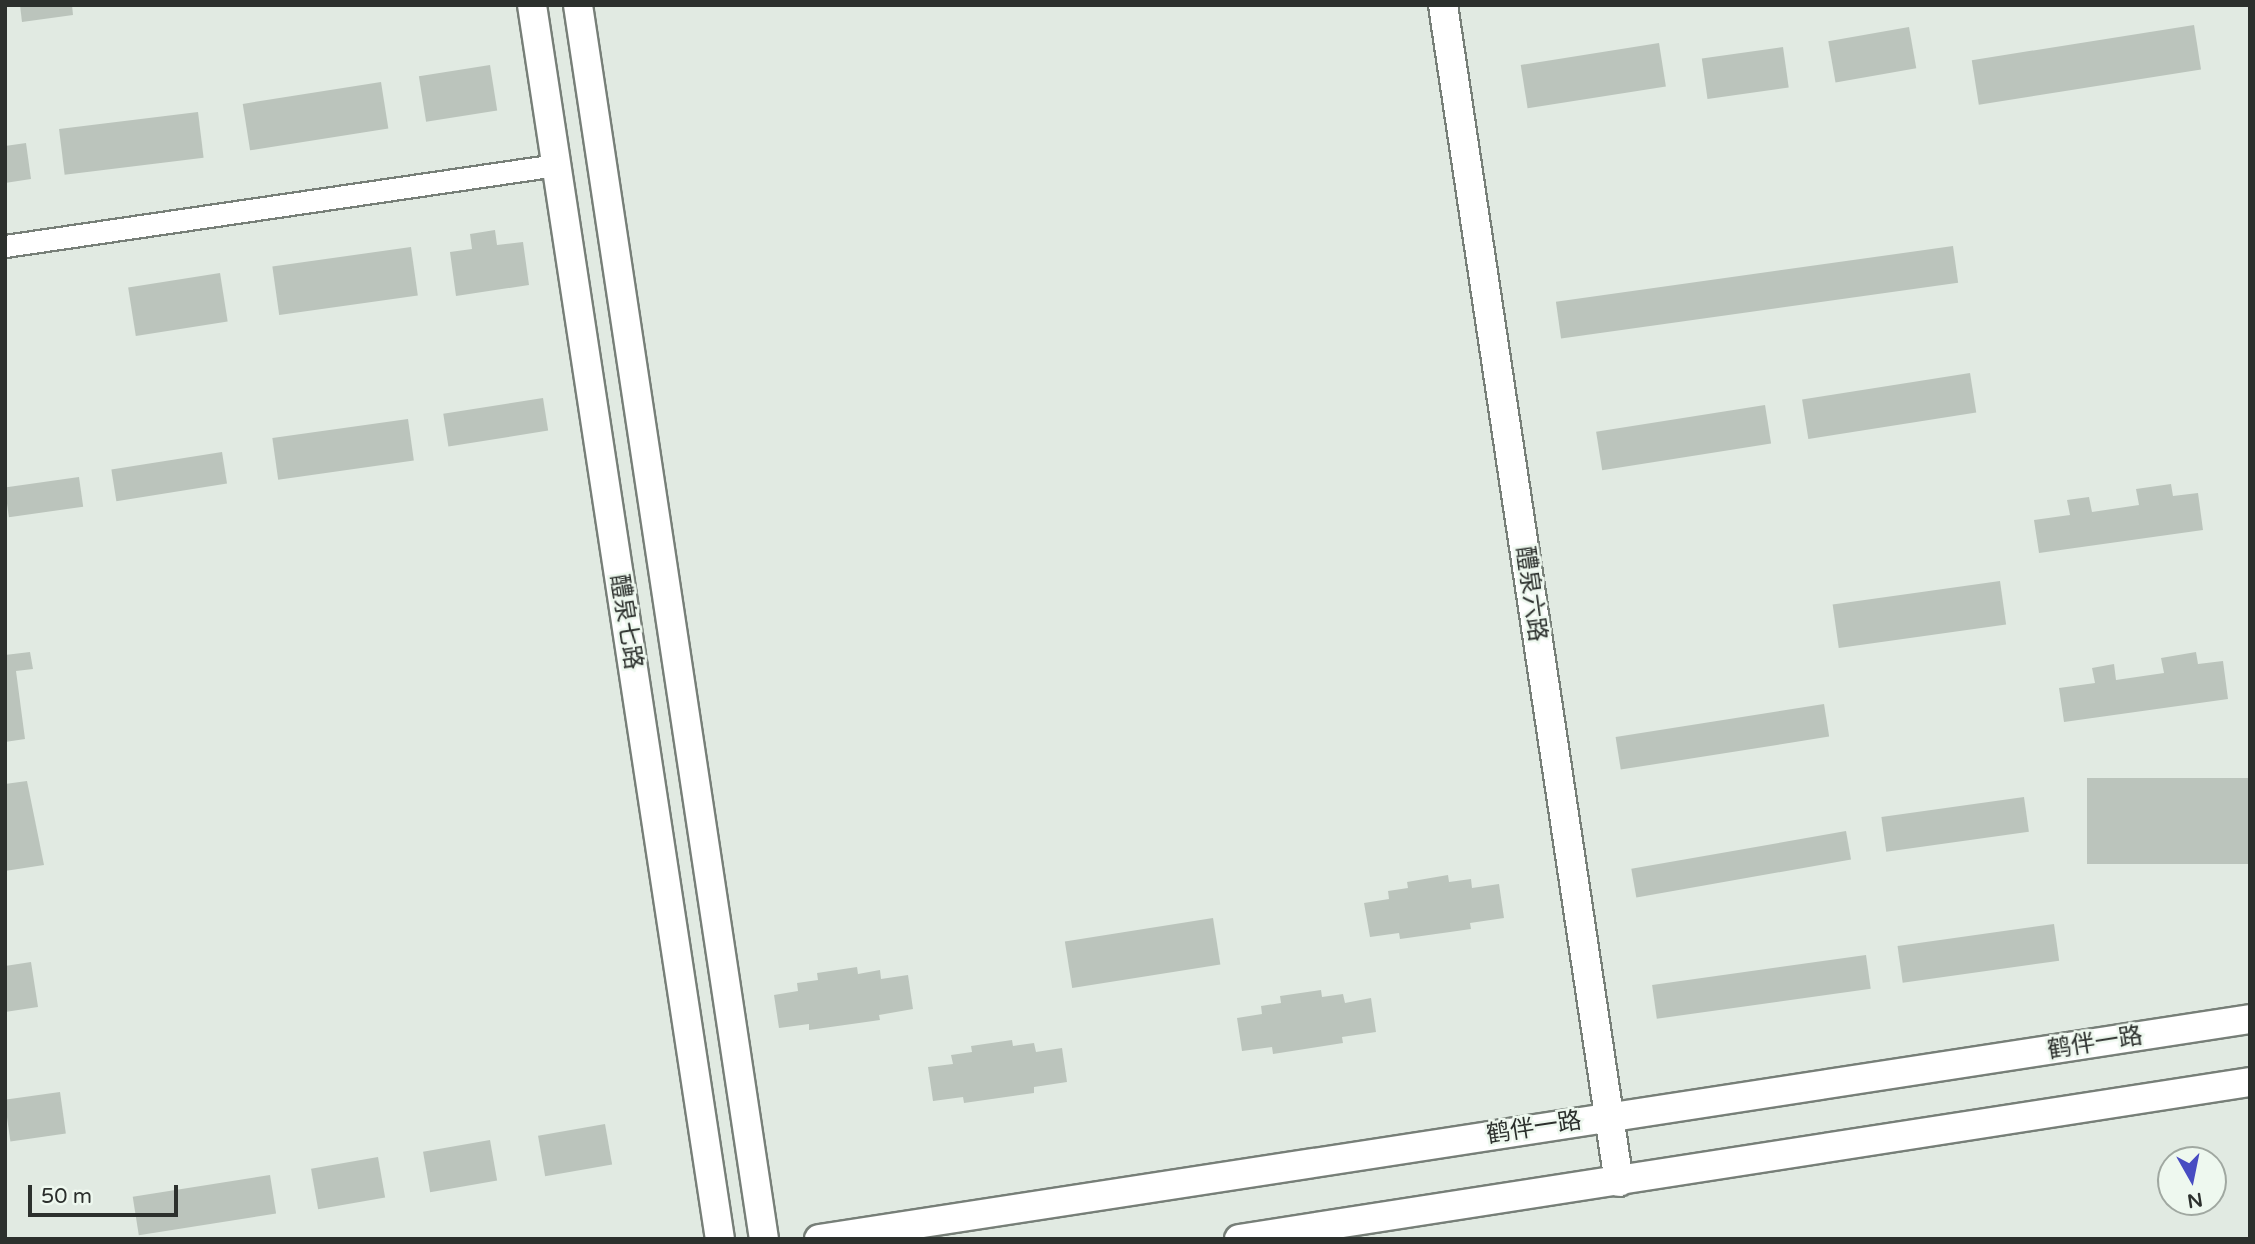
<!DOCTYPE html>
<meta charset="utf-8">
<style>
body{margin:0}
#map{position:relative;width:2255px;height:1244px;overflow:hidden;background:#e1eae2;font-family:"Varela Round","Noto Sans SC",sans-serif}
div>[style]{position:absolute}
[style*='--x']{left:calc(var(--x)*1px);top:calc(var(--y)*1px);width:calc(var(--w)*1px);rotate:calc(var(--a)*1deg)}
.building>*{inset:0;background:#bbc4bc;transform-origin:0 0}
.roads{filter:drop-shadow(2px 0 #777f78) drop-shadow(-2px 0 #777f78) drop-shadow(0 2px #777f78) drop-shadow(0 -2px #777f78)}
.street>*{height:21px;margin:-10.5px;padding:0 10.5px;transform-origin:10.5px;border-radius:10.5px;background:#fff}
.secondary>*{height:28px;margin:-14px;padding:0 14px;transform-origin:14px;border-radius:14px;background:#fff}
span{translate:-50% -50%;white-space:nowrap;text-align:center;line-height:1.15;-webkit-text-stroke:5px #eef8ef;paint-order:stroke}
.street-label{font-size:24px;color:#2c302d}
.frame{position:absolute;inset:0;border:7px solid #2c302d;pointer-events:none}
.north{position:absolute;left:2157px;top:1146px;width:70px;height:70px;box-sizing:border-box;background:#eef8ef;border:2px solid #a0a8a1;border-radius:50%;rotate:171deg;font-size:19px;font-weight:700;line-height:28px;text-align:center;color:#2c302d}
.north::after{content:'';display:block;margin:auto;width:24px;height:32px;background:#484cc2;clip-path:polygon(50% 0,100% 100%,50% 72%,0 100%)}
.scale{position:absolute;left:28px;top:1185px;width:150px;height:32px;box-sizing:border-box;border:4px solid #2c302d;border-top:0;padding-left:9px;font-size:21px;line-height:24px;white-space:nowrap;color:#2c302d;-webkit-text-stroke:5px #eef8ef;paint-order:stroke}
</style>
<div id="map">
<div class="building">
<div style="clip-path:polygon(20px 5px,72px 5px,73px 15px,22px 22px)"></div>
<div style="left:2194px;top:25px;width:45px;height:225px;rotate:81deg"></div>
<div style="left:1909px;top:27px;width:42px;height:82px;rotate:80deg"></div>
<div style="left:1659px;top:43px;width:44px;height:140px;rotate:81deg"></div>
<div style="left:1783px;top:47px;width:41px;height:82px;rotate:82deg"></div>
<div style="left:490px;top:65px;width:46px;height:72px;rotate:81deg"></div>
<div style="left:381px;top:82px;width:47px;height:140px;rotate:81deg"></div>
<div style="left:198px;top:112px;width:46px;height:140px;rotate:83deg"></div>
<div style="clip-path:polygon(26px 143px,31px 179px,5px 183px,5px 146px)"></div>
<div style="clip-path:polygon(495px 230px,497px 245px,523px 242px,529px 285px,456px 296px,450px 252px,472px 249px,470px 234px)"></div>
<div style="left:1953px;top:246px;width:37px;height:401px;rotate:82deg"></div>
<div style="left:411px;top:247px;width:49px;height:140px;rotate:82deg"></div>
<div style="left:220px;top:273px;width:49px;height:93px;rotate:81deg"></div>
<div style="left:1970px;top:373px;width:40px;height:170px;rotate:81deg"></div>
<div style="left:543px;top:398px;width:33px;height:101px;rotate:81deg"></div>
<div style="left:1765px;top:405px;width:39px;height:171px;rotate:81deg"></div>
<div style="left:408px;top:419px;width:42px;height:137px;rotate:82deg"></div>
<div style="left:222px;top:452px;width:32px;height:112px;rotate:81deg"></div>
<div style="left:79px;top:477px;width:30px;height:75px;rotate:82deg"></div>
<div style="clip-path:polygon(2171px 484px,2173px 496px,2198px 493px,2203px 530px,2039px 553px,2034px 520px,2070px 515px,2067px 500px,2089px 497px,2092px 512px,2139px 505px,2136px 489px)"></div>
<div style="left:2000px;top:581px;width:44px;height:169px;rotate:82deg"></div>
<div style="clip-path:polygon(30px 652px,33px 669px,16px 671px,25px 739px,5px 742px,5px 655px)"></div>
<div style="clip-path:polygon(2196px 652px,2198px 664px,2223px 661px,2228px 699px,2064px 722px,2059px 688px,2095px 683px,2092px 668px,2114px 664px,2116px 680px,2164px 673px,2161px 658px)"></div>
<div style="left:1824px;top:704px;width:33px;height:211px;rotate:81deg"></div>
<div style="left:2250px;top:778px;width:86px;height:163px;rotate:90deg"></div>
<div style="clip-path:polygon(27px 781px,44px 865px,5px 871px,5px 784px)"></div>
<div style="left:2024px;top:797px;width:35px;height:144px;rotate:82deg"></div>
<div style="left:1846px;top:831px;width:29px;height:218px;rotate:80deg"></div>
<div style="clip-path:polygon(1448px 875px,1449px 882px,1471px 879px,1472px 888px,1499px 884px,1504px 918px,1470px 923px,1471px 929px,1450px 932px,1400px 939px,1399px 933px,1370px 937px,1364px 903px,1389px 899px,1388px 891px,1408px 888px,1407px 882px)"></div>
<div style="left:1213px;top:918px;width:47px;height:150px;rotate:81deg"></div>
<div style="left:2054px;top:924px;width:37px;height:158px;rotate:82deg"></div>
<div style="left:1866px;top:955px;width:34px;height:216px;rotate:82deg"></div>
<div style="clip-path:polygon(31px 962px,38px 1007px,5px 1012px,5px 966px)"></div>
<div style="clip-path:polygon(857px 967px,858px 974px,880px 970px,881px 979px,908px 975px,913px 1009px,879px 1015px,880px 1020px,859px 1023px,809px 1030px,809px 1024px,779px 1028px,774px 995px,798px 991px,797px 983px,818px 980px,817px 973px)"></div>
<div style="clip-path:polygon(1321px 990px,1322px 997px,1343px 994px,1345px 1003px,1371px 998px,1376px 1032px,1342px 1037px,1343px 1043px,1273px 1054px,1272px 1047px,1242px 1051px,1237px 1018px,1262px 1014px,1261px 1006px,1281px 1003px,1280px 996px)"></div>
<div style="clip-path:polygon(1012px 1040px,1013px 1046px,1034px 1043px,1036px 1052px,1062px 1048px,1067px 1082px,1034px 1087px,1034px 1093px,964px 1103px,963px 1097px,933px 1101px,928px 1067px,953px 1064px,951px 1055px,972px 1052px,971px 1046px)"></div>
<div style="left:60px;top:1092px;width:42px;height:56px;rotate:82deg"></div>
<div style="left:605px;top:1124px;width:41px;height:68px;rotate:80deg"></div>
<div style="left:490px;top:1140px;width:41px;height:68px;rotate:80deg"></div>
<div style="left:378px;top:1157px;width:41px;height:68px;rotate:80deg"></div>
<div style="left:270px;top:1175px;width:39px;height:139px;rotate:81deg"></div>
</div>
<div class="roads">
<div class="street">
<div style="--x:5;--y:246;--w:557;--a:-8.36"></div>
</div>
<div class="secondary">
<div style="--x:532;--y:5;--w:1248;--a:81.34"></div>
<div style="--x:578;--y:5;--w:1248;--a:81.43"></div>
<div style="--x:1443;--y:5;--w:1190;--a:81.5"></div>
<div style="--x:819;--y:1239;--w:1448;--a:-8.74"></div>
<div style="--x:1239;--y:1239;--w:1023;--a:-8.83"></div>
</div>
</div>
<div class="street-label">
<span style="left:1531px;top:594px;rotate:82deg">醴泉六路</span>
<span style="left:626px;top:622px;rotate:81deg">醴泉七路</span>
<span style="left:2095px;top:1043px;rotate:-9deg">鹤伴一路</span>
<span style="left:1534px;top:1128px;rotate:-9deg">鹤伴一路</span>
</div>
<div class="frame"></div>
<div class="north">N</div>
<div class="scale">50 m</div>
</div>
